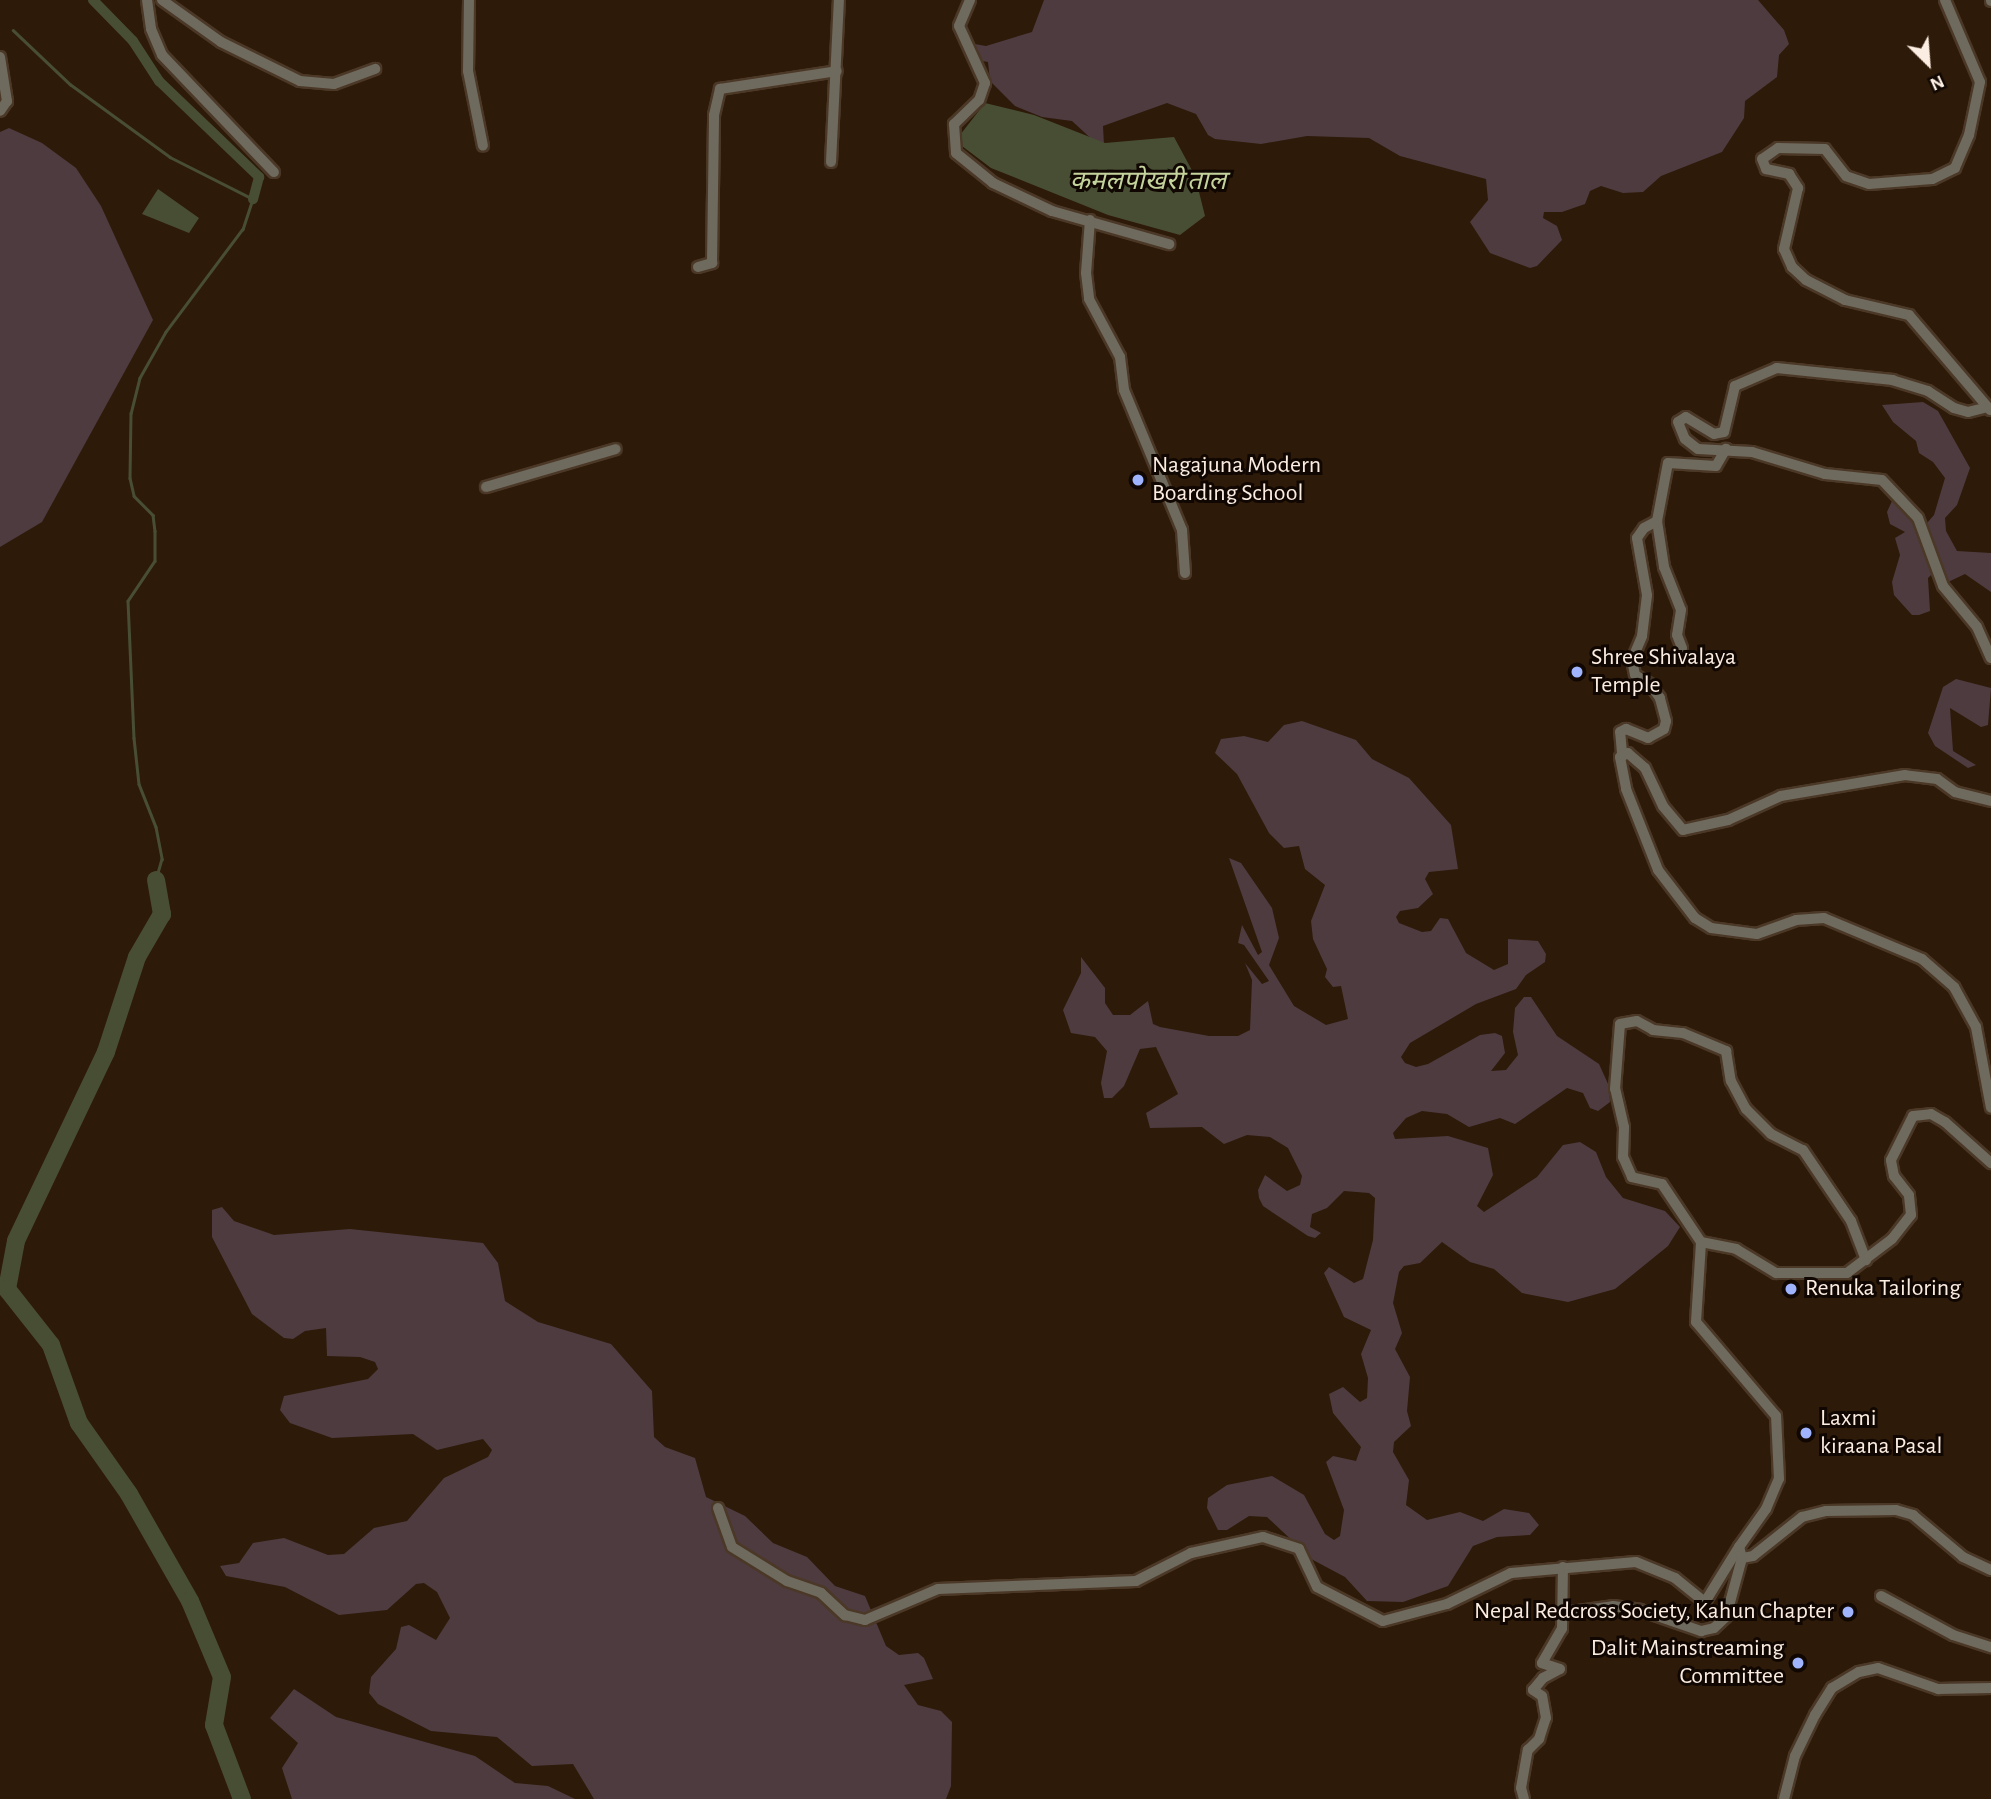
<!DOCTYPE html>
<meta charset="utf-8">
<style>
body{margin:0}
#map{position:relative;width:1991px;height:1799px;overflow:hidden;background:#2e1a08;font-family:"Alegreya Sans","Noto Sans Devanagari",sans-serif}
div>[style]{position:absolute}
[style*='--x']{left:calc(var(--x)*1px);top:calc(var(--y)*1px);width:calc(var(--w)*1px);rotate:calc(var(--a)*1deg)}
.green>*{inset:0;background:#4d3b40}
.water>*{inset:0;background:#484e34}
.stream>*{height:2.5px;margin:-1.25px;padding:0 1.25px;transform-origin:1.25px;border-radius:1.25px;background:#484e34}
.canal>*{height:10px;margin:-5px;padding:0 5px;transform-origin:5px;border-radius:5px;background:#484e34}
.river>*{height:18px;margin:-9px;padding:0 9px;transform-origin:9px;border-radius:9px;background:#484e34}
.roads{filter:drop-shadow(2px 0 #4b3827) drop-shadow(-2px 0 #4b3827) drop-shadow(0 2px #4b3827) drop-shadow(0 -2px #4b3827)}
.street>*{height:10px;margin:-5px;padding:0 5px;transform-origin:5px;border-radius:5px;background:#6f6a5e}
.dots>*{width:19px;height:19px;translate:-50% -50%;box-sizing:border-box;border:4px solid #100702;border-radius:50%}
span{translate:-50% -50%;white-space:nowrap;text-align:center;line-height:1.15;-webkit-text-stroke:6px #100702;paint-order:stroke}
.poi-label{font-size:24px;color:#fcede2}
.left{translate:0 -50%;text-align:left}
.right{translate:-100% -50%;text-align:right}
.water-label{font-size:26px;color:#c4d29c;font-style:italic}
.north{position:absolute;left:1893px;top:28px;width:70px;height:70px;-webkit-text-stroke:5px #100702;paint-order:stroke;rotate:155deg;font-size:19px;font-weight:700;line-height:28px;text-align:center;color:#fcede2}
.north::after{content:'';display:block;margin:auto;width:24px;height:32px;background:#fcede2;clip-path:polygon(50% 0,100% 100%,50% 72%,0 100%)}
</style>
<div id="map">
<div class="green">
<div style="clip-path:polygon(1044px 0,1758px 0,1784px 30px,1789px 44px,1779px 55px,1777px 77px,1745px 101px,1744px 118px,1722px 152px,1661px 176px,1643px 192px,1623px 193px,1601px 186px,1590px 191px,1585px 204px,1562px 212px,1544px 212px,1543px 218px,1557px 226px,1562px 240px,1537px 266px,1530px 268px,1490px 253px,1470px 222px,1488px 200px,1486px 179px,1400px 156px,1369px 138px,1307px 136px,1261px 144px,1215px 139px,1208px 135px,1196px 114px,1167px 103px,1103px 126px,1104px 145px,1096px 143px,1072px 121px,1042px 117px,1015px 106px,990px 81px,988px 62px,977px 60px,969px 43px,986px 46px,1032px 32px)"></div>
<div style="clip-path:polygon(9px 128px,42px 143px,76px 168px,101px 206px,153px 320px,42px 522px,0 547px,0 132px)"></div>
<div style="clip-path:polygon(1923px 402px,1938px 411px,1970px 468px,1957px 505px,1945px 518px,1946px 531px,1957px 551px,1991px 553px,1991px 592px,1965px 574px,1946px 583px,1937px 569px,1928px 578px,1930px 611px,1919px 615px,1912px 615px,1894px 595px,1892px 582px,1900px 555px,1895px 538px,1905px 532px,1890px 524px,1887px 512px,1892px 501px,1912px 519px,1927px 523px,1934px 515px,1945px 478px,1933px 462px,1919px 453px,1916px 441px,1893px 422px,1882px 405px)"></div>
<div style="clip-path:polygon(1956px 679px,1991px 688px,1988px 725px,1981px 727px,1950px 708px,1953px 751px,1976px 765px,1968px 768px,1935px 746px,1928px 733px,1943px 687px)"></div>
<div style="clip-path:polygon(1302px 721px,1356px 740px,1372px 759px,1409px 778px,1451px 825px,1458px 869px,1429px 872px,1425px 879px,1433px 894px,1418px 908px,1400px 911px,1396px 917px,1399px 923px,1422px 932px,1431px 931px,1440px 918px,1448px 919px,1466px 953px,1494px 970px,1508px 964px,1508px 939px,1538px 941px,1546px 954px,1545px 962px,1526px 975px,1516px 989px,1476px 1004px,1410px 1043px,1401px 1057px,1405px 1063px,1416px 1067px,1428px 1064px,1480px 1035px,1495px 1033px,1502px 1036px,1505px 1053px,1491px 1071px,1506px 1070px,1518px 1055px,1513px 1032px,1515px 1008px,1524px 997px,1531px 997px,1557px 1036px,1599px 1064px,1609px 1086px,1610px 1102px,1598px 1111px,1590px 1108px,1583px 1093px,1567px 1088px,1515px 1124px,1500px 1118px,1469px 1127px,1447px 1114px,1422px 1111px,1406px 1118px,1393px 1133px,1395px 1139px,1448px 1136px,1488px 1148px,1493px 1175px,1477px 1206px,1484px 1212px,1537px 1177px,1563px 1145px,1580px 1142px,1596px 1152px,1606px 1177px,1623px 1198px,1665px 1211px,1680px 1227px,1668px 1246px,1615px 1289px,1568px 1302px,1522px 1293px,1494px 1269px,1470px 1262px,1442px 1242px,1420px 1263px,1404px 1266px,1399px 1272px,1393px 1303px,1402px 1333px,1395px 1349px,1410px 1377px,1407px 1411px,1411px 1426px,1394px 1442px,1393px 1452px,1409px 1480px,1406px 1505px,1427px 1520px,1460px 1512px,1483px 1521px,1504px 1509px,1529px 1513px,1539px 1525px,1530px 1535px,1497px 1537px,1473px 1546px,1448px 1586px,1403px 1602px,1367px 1601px,1345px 1577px,1313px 1560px,1267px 1517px,1249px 1516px,1227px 1530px,1218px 1530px,1207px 1508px,1208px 1498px,1227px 1485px,1272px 1476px,1304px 1495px,1325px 1534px,1334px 1540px,1340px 1536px,1344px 1510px,1326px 1462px,1333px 1456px,1356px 1461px,1361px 1447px,1333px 1413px,1329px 1394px,1343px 1387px,1360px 1402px,1367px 1398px,1368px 1378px,1361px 1354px,1371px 1330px,1344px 1317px,1324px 1273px,1329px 1267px,1354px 1283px,1363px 1279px,1373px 1240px,1375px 1198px,1369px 1193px,1344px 1191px,1327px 1208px,1312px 1214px,1310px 1227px,1321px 1233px,1315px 1238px,1308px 1236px,1263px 1206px,1259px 1198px,1258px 1190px,1265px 1175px,1287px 1191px,1300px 1185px,1302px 1176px,1288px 1148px,1270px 1137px,1247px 1135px,1224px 1144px,1202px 1127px,1150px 1128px,1146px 1113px,1178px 1094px,1156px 1047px,1140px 1049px,1124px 1086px,1112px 1098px,1104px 1098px,1101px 1083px,1107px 1051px,1095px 1037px,1071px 1033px,1063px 1010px,1081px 973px,1081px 957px,1105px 988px,1105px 1003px,1113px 1015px,1130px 1015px,1148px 1001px,1153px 1024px,1160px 1027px,1209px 1036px,1238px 1036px,1250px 1030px,1252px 980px,1245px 963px,1262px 984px,1269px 981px,1244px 945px,1238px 943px,1242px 925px,1258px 955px,1262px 952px,1229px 858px,1241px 863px,1272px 908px,1279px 938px,1269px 965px,1294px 1006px,1326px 1025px,1348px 1019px,1341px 986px,1333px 987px,1325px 977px,1327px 969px,1313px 939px,1311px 921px,1325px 885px,1305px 869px,1299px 846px,1284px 848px,1269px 833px,1237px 774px,1215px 753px,1221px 739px,1244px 736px,1268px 742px,1284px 725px)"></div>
<div style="clip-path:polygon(222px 1207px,234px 1221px,274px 1235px,350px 1229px,483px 1243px,498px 1263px,505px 1301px,538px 1322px,611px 1344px,652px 1391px,654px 1437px,665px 1447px,695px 1458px,706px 1497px,745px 1516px,773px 1543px,807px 1557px,835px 1586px,865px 1596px,886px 1646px,899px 1655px,918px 1653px,924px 1658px,933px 1679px,904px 1685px,918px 1705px,941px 1711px,952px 1722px,951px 1786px,946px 1799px,594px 1799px,573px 1764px,532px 1766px,497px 1737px,431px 1731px,378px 1704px,369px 1693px,371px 1677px,396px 1649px,401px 1627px,409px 1625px,436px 1640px,450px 1618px,437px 1592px,424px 1583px,416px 1584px,387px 1610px,339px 1615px,285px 1587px,226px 1576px,220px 1566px,239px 1563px,253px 1543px,284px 1538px,328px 1555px,344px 1554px,374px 1528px,407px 1521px,444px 1478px,488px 1457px,492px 1450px,483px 1439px,437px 1450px,413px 1434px,332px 1438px,290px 1423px,280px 1410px,284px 1396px,368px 1379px,378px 1369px,375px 1362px,360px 1357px,327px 1356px,326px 1328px,305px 1331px,293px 1339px,284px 1338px,252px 1314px,212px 1237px,212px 1210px)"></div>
<div style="clip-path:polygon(294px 1689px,336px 1717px,475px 1756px,515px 1783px,548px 1786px,575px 1799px,292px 1799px,282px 1768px,298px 1743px,270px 1718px)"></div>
</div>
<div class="water">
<div style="clip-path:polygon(985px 103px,1034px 115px,1105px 143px,1174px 137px,1195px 176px,1205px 216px,1180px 235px,1108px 215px,991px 168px,962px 146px,960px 135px)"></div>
<div style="clip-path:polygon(158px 189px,199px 218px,189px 233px,142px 214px)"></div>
</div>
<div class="stream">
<div style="--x:13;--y:30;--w:79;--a:43.5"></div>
<div style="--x:70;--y:84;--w:124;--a:36.1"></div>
<div style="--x:170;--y:157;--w:93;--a:26.8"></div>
<div style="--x:253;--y:199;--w:32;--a:108"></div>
<div style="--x:243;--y:229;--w:129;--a:126.8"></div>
<div style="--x:166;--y:332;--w:53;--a:119.5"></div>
<div style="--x:140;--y:378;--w:36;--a:104"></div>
<div style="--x:131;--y:413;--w:65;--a:90.9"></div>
<div style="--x:130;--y:478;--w:18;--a:77"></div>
<div style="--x:134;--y:496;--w:27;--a:45"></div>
<div style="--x:153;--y:515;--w:16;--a:83"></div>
<div style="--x:155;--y:531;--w:30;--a:90"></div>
<div style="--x:155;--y:561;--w:48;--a:124"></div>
<div style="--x:128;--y:601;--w:137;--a:87.5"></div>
<div style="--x:134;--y:738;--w:46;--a:83.8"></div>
<div style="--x:139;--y:784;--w:46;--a:68.4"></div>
<div style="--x:156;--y:827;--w:33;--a:79"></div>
<div style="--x:162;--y:859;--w:22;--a:106"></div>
</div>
<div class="canal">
<div style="--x:93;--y:0;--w:57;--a:45.7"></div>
<div style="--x:133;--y:41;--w:48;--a:57"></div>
<div style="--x:159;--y:81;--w:139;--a:43.8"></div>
<div style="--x:259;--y:177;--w:23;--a:105"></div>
</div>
<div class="river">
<div style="--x:156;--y:880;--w:35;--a:80"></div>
<div style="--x:162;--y:914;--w:50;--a:120.2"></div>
<div style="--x:137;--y:957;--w:100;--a:108.1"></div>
<div style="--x:106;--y:1052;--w:209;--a:115.5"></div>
<div style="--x:16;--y:1241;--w:49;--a:100.6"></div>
<div style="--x:7;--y:1289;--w:71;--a:51.8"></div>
<div style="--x:51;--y:1345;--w:83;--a:70.3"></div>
<div style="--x:79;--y:1423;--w:87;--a:54.8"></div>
<div style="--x:129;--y:1494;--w:123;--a:60.3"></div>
<div style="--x:190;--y:1601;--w:82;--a:67.2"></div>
<div style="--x:222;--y:1677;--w:49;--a:99.5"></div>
<div style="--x:214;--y:1725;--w:79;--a:69.3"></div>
</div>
<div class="roads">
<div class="street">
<div style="--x:147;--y:0;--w:29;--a:82"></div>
<div style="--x:151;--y:29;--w:28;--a:67"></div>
<div style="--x:162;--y:55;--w:162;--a:46.3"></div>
<div style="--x:162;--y:0;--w:72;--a:35.4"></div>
<div style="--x:221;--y:42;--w:88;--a:26.3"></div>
<div style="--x:300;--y:81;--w:34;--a:5"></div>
<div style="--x:334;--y:84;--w:44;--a:-20.1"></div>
<div style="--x:469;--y:0;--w:71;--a:90.8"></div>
<div style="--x:468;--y:71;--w:76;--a:78.7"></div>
<div style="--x:970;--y:0;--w:28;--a:113"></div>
<div style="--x:959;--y:26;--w:63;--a:65.5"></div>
<div style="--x:985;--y:83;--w:18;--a:109"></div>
<div style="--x:979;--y:100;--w:35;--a:136"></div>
<div style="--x:954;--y:124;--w:29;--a:86"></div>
<div style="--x:956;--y:153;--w:48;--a:39"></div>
<div style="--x:993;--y:183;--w:65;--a:25.4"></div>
<div style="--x:1052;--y:211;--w:122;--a:15.8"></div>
<div style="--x:1945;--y:0;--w:89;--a:66.9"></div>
<div style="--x:1980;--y:82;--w:54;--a:101.7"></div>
<div style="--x:1969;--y:135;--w:36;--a:113"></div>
<div style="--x:1955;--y:168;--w:25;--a:154"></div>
<div style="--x:1932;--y:179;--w:63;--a:175.5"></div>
<div style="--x:1869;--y:184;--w:24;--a:-161"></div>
<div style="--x:1846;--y:176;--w:34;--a:-128"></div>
<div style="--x:1825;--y:149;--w:47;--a:-178.8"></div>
<div style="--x:1778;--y:148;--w:19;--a:145"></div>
<div style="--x:1762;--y:159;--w:11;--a:68"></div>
<div style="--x:1766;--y:169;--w:24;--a:12"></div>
<div style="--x:1789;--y:174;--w:17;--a:57"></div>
<div style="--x:1798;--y:188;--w:63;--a:102.9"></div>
<div style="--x:1784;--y:249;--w:20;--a:66"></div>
<div style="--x:1792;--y:267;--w:19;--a:43"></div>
<div style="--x:1806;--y:280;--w:44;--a:27.1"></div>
<div style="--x:1845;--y:300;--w:66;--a:13.2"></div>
<div style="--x:1909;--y:315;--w:125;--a:49.5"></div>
<div style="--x:1991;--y:0;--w:1;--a:90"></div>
<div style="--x:0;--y:57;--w:45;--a:81"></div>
<div style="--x:7;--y:101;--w:12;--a:125"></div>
<div style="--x:831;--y:162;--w:162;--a:-87.2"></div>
<div style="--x:1090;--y:220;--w:53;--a:94.3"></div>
<div style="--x:1086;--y:273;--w:26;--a:83"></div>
<div style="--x:1089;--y:299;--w:66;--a:61.9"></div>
<div style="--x:1120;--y:357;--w:33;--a:83"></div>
<div style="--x:1124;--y:390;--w:152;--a:67.5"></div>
<div style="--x:1182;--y:530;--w:43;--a:86"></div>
<div style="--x:698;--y:267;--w:15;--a:-16"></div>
<div style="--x:712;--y:263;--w:148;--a:-89.2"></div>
<div style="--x:714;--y:115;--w:27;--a:-77"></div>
<div style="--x:720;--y:89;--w:118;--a:-8.7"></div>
<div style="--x:1984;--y:408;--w:16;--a:166"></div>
<div style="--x:1968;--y:412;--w:15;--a:-164"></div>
<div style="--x:1954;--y:408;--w:31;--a:-147"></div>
<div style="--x:1928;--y:391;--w:37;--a:-163"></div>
<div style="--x:1893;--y:380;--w:117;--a:-174.1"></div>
<div style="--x:1777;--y:368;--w:46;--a:156.8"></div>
<div style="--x:1735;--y:386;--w:47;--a:103.4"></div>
<div style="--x:1724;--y:432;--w:10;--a:169"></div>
<div style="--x:1714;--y:434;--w:33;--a:-149"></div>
<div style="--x:1686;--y:417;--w:9;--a:148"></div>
<div style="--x:1678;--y:422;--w:18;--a:68"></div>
<div style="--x:1685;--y:439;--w:16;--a:38"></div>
<div style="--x:1698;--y:449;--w:54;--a:3.2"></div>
<div style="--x:1752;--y:452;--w:76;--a:16.8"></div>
<div style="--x:1825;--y:474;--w:57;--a:6"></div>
<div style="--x:1882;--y:480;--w:52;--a:46.5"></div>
<div style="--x:1918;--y:518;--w:72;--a:69.8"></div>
<div style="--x:1943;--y:586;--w:53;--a:50.3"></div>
<div style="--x:1977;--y:627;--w:34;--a:66"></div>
<div style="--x:486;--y:487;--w:135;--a:-16.3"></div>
<div style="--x:1657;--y:521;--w:47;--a:81.3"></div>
<div style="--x:1664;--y:567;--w:46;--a:68.4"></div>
<div style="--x:1681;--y:610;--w:25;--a:99"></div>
<div style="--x:1677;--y:635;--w:14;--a:69"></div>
<div style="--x:1622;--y:753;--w:21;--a:-95"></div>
<div style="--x:1620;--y:732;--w:7;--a:-27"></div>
<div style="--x:1626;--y:729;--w:24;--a:22"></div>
<div style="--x:1648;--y:738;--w:18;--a:-29"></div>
<div style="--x:1664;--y:729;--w:8;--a:-76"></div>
<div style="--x:1666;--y:721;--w:24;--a:-105"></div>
<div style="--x:1660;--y:698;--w:17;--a:-126"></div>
<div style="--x:1650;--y:684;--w:17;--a:-149"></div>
<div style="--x:1635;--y:675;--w:15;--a:-101"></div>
<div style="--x:1632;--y:660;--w:26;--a:-67"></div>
<div style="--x:1642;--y:636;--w:41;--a:-83"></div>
<div style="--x:1647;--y:595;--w:58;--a:-100"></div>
<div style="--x:1637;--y:538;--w:12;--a:-55"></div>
<div style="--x:1644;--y:528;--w:15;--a:-28"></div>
<div style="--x:1657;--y:521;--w:59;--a:-79.3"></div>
<div style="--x:1668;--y:463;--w:48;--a:3.6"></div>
<div style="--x:1716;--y:466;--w:20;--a:-60"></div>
<div style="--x:1991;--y:801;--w:37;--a:-166"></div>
<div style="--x:1955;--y:792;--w:22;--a:-144"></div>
<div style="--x:1937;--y:779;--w:32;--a:-173"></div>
<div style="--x:1905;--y:775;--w:126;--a:170.4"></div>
<div style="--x:1781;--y:796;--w:58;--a:155.6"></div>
<div style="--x:1728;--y:820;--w:46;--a:167.5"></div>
<div style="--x:1683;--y:830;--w:31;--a:-130"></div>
<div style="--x:1663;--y:806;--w:42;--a:-115.3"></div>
<div style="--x:1645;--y:768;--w:23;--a:-139"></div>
<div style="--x:1628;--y:753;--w:9;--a:153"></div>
<div style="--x:1620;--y:757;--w:33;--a:79"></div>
<div style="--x:1626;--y:789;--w:87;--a:68.4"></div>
<div style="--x:1658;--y:870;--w:61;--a:52.4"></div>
<div style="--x:1695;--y:918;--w:19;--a:32"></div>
<div style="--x:1711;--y:928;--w:46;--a:7.4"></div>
<div style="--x:1757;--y:934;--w:41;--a:-19.7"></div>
<div style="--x:1796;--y:920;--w:28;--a:-4"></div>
<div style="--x:1824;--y:918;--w:106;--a:22.7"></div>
<div style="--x:1922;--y:959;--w:43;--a:41.2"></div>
<div style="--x:1954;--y:987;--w:46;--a:61.2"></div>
<div style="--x:1976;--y:1027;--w:82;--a:79.5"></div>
<div style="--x:1701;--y:1242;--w:70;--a:-123.9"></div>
<div style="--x:1662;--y:1184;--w:31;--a:-167"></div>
<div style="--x:1632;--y:1177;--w:22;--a:-114"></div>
<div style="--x:1623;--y:1157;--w:30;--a:-88"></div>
<div style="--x:1624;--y:1127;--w:39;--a:-103"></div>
<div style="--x:1615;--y:1089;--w:65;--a:-85.6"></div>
<div style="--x:1620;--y:1024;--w:17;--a:-10"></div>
<div style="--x:1637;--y:1021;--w:18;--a:29"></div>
<div style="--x:1653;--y:1030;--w:30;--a:6"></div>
<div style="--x:1683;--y:1033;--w:47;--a:22.7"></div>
<div style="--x:1726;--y:1051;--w:30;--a:81"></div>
<div style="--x:1731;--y:1081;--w:32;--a:62"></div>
<div style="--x:1746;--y:1109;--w:35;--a:45"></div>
<div style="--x:1771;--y:1134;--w:36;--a:27"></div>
<div style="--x:1803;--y:1150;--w:86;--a:55.9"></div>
<div style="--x:1851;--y:1221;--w:42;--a:69"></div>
<div style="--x:718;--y:1508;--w:41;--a:70.3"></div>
<div style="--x:732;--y:1547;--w:65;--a:31.7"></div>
<div style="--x:787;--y:1581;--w:36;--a:19"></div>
<div style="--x:821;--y:1593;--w:33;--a:43"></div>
<div style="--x:845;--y:1615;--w:21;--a:14"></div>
<div style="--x:865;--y:1620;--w:79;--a:-23"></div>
<div style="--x:938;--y:1589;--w:198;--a:-2.3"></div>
<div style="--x:1136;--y:1581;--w:62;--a:-27"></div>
<div style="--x:1191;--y:1553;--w:74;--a:-12.5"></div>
<div style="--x:1263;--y:1537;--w:38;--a:18"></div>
<div style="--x:1299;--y:1549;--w:42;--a:64.7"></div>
<div style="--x:1317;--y:1587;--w:74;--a:27.3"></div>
<div style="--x:1383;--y:1621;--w:66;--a:-14.9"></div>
<div style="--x:1447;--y:1604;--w:71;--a:-25.8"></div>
<div style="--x:1511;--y:1573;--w:125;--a:-5"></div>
<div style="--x:1636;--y:1562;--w:42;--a:22.3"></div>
<div style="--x:1675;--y:1578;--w:38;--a:39"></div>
<div style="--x:1705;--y:1602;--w:65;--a:-58.3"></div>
<div style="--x:1742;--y:1558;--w:11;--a:-10"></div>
<div style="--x:1753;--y:1556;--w:63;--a:-38.5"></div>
<div style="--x:1802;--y:1517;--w:25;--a:-14"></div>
<div style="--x:1826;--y:1511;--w:70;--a:-0.8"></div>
<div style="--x:1896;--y:1510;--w:18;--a:16"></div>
<div style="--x:1913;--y:1515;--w:65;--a:40"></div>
<div style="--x:1963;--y:1557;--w:31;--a:25"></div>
<div style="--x:1881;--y:1596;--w:82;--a:28.4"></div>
<div style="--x:1953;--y:1635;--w:40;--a:18"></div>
<div style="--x:1564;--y:1613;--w:49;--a:-8.1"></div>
<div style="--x:1613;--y:1606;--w:27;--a:8"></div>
<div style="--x:1640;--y:1610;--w:65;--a:19"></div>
<div style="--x:1701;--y:1631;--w:13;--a:-13"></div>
<div style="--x:1714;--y:1628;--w:16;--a:-43"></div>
<div style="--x:1726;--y:1617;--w:61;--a:-74.8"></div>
<div style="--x:1742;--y:1558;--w:11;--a:-105"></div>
<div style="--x:1739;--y:1547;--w:47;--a:-54.6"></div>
<div style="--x:1766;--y:1509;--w:33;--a:-67"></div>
<div style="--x:1779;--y:1479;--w:63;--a:-92.7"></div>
<div style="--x:1776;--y:1416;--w:123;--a:-130.4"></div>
<div style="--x:1696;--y:1322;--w:80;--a:-86.4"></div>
<div style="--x:1701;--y:1242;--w:36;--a:11"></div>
<div style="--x:1736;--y:1249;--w:47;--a:31"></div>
<div style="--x:1776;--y:1273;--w:71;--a:0"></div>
<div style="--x:1847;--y:1273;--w:56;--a:-37.1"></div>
<div style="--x:1892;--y:1239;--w:31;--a:-52"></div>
<div style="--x:1911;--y:1215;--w:20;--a:-96"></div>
<div style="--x:1909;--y:1195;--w:24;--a:-128"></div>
<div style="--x:1894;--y:1176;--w:16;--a:-101"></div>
<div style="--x:1891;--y:1160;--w:49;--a:-63.4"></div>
<div style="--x:1913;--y:1116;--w:18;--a:-6"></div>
<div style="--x:1931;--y:1114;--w:16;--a:30"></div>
<div style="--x:1945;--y:1122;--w:62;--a:41.7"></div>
<div style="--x:1524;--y:1799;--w:11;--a:-105"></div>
<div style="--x:1521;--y:1788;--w:39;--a:-80"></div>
<div style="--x:1528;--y:1750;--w:16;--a:-45"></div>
<div style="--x:1539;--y:1739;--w:22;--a:-72"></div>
<div style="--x:1546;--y:1718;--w:22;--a:-100"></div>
<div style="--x:1542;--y:1696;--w:11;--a:-146"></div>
<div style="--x:1533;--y:1690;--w:16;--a:-50"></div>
<div style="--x:1543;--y:1678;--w:19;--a:-28"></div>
<div style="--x:1560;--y:1669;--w:19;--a:-162"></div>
<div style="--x:1542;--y:1663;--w:39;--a:-60"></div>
<div style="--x:1562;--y:1629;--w:62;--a:-89.1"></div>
<div style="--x:1784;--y:1799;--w:44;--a:-75.7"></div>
<div style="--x:1795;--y:1756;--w:46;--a:-64"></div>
<div style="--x:1815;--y:1715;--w:32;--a:-58"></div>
<div style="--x:1832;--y:1688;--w:31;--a:-31"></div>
<div style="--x:1859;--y:1672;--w:19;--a:-12"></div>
<div style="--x:1878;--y:1668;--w:64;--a:19.3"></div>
<div style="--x:1938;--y:1689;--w:53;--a:-1.1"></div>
</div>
</div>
<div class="dots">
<div style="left:1138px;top:480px;background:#a0b3fd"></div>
<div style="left:1577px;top:672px;background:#a0b3fd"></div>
<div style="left:1791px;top:1289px;background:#a0b3fd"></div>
<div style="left:1806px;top:1433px;background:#a0b3fd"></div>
<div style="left:1848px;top:1612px;background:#a0b3fd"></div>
<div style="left:1798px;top:1663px;background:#a0b3fd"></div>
</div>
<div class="poi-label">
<span class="left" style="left:1152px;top:480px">Nagajuna Modern<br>Boarding School</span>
<span class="left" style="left:1591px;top:672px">Shree Shivalaya<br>Temple</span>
<span class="left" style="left:1805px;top:1289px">Renuka Tailoring</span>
<span class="left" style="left:1820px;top:1433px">Laxmi<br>kiraana Pasal</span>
<span class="right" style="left:1834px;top:1612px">Nepal Redcross Society, Kahun Chapter</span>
<span class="right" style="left:1784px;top:1663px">Dalit Mainstreaming<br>Committee</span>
</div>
<div class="water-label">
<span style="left:1148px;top:182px">कमलपोखरी ताल</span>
</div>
<div class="north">N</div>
</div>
